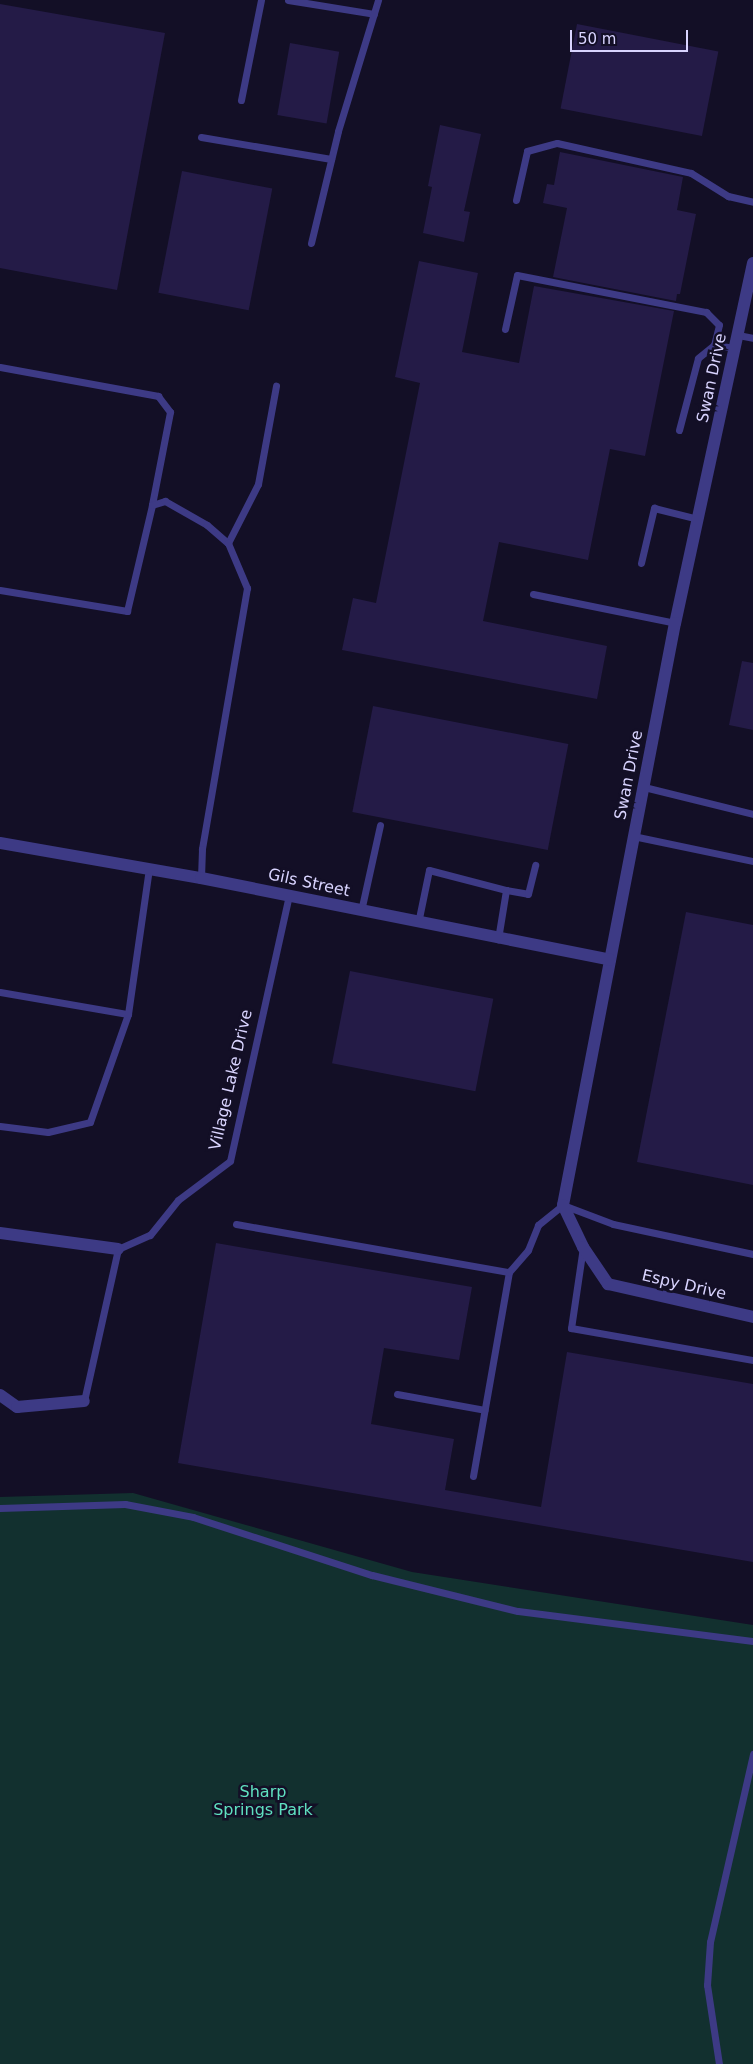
<!DOCTYPE html>
<style>
body{margin:0}
#map{position:relative;width:753px;height:2064px;overflow:hidden;background:#130f26;font-family:"DejaVu Sans",sans-serif}
div>[style]{position:absolute}
[style*='--x']{left:calc(var(--x)*1px);top:calc(var(--y)*1px);width:calc(var(--w)*1px);rotate:calc(var(--a)*1deg)}
.green>*{inset:0;background:#12302f}
.building>*{inset:0;background:#241b47;transform-origin:0 0}
.service>*{height:7px;margin:-3.5px;padding:0 3.5px;transform-origin:3.5px;border-radius:3.5px;background:#3d3a85}
.minor>*{height:12px;margin:-6px;padding:0 6px;transform-origin:6px;border-radius:6px;background:#3d3a85}
span{translate:-50% -50%;white-space:nowrap;text-align:center;line-height:1.15;-webkit-text-stroke:5px #130f26;paint-order:stroke}
.street-label{font-size:16px;color:#d9d4ff}
.park-label{font-size:16px;color:#5fe0c0}
.scale{position:absolute;left:570px;top:30px;width:118px;height:22px;box-sizing:border-box;border:2px solid #d9d4ff;border-top:0;padding-left:6px;font-size:15px;line-height:18px;white-space:nowrap;color:#d9d4ff;-webkit-text-stroke:4px #130f26;paint-order:stroke}
</style>
<div id="map">
<div class="green">
<div style="clip-path:polygon(133px 1493px,412px 1572px,753px 1625px,753px 2064px,0 2064px,0 1497px)"></div>
</div>
<div class="building">
<div style="clip-path:polygon(0 4px,165px 33px,117px 290px,0 268px)"></div>
<div style="left:577px;top:24px;width:144px;height:86px;rotate:11deg"></div>
<div style="left:290px;top:43px;width:50px;height:73px;rotate:10deg"></div>
<div style="clip-path:polygon(440px 125px,481px 134px,464px 211px,470px 212px,464px 242px,423px 233px,432px 187px,428px 186px)"></div>
<div style="clip-path:polygon(560px 152px,683px 177px,677px 210px,696px 214px,680px 294px,677px 294px,676px 301px,553px 277px,567px 208px,543px 203px,547px 184px,554px 185px)"></div>
<div style="left:182px;top:171px;width:92px;height:124px;rotate:11deg"></div>
<div style="clip-path:polygon(419px 261px,478px 273px,462px 352px,519px 363px,534px 286px,674px 311px,645px 456px,610px 449px,588px 560px,499px 542px,483px 621px,607px 646px,597px 699px,342px 650px,353px 598px,376px 603px,420px 383px,395px 377px)"></div>
<div style="clip-path:polygon(742px 661px,753px 663px,753px 730px,729px 725px)"></div>
<div style="left:373px;top:706px;width:199px;height:108px;rotate:11deg"></div>
<div style="clip-path:polygon(686px 912px,753px 925px,753px 1185px,637px 1162px)"></div>
<div style="left:350px;top:971px;width:146px;height:94px;rotate:11deg"></div>
<div style="clip-path:polygon(216px 1243px,472px 1287px,459px 1360px,384px 1348px,371px 1424px,454px 1439px,445px 1490px,541px 1507px,567px 1352px,753px 1384px,753px 1562px,178px 1463px)"></div>
</div>
<div class="service">
<div style="--x:288;--y:0;--w:87;--a:9.2"></div>
<div style="--x:241;--y:100;--w:102;--a:-78.7"></div>
<div style="--x:201;--y:137;--w:132;--a:9.6"></div>
<div style="--x:516;--y:200;--w:50;--a:-77.3"></div>
<div style="--x:527;--y:151;--w:31;--a:-15"></div>
<div style="--x:557;--y:143;--w:137;--a:12.6"></div>
<div style="--x:691;--y:173;--w:44;--a:31.9"></div>
<div style="--x:728;--y:196;--w:26;--a:13"></div>
<div style="--x:311;--y:243;--w:115;--a:-76.4"></div>
<div style="--x:338;--y:131;--w:137;--a:-73"></div>
<div style="--x:505;--y:329;--w:55;--a:-77.5"></div>
<div style="--x:517;--y:275;--w:193;--a:11.1"></div>
<div style="--x:706;--y:312;--w:18;--a:45"></div>
<div style="--x:719;--y:325;--w:21;--a:104"></div>
<div style="--x:738;--y:335;--w:15;--a:11"></div>
<div style="--x:0;--y:367;--w:161;--a:10.4"></div>
<div style="--x:158;--y:396;--w:20;--a:53"></div>
<div style="--x:170;--y:412;--w:95;--a:101"></div>
<div style="--x:679;--y:430;--w:74;--a:-75.2"></div>
<div style="--x:698;--y:358;--w:21;--a:-39"></div>
<div style="--x:714;--y:345;--w:21;--a:8"></div>
<div style="--x:228;--y:543;--w:66;--a:-63"></div>
<div style="--x:258;--y:484;--w:100;--a:-79.6"></div>
<div style="--x:641;--y:563;--w:57;--a:-76.7"></div>
<div style="--x:654;--y:508;--w:45;--a:14"></div>
<div style="--x:0;--y:590;--w:129;--a:9.4"></div>
<div style="--x:127;--y:611;--w:109;--a:-76.7"></div>
<div style="--x:152;--y:505;--w:14;--a:-17"></div>
<div style="--x:165;--y:501;--w:48;--a:29.7"></div>
<div style="--x:207;--y:525;--w:28;--a:41"></div>
<div style="--x:228;--y:543;--w:49;--a:67.1"></div>
<div style="--x:247;--y:588;--w:265;--a:99.8"></div>
<div style="--x:202;--y:849;--w:29;--a:92"></div>
<div style="--x:533;--y:594;--w:145;--a:11.5"></div>
<div style="--x:644;--y:787;--w:112;--a:13.9"></div>
<div style="--x:633;--y:836;--w:123;--a:11.8"></div>
<div style="--x:506;--y:890;--w:22;--a:10"></div>
<div style="--x:528;--y:894;--w:30;--a:-76"></div>
<div style="--x:361;--y:911;--w:88;--a:-77.5"></div>
<div style="--x:418;--y:923;--w:54;--a:-78.3"></div>
<div style="--x:429;--y:870;--w:80;--a:14.6"></div>
<div style="--x:506;--y:890;--w:50;--a:99.3"></div>
<div style="--x:0;--y:992;--w:130;--a:9.8"></div>
<div style="--x:0;--y:1126;--w:48;--a:7.1"></div>
<div style="--x:48;--y:1132;--w:43;--a:-13.4"></div>
<div style="--x:90;--y:1122;--w:114;--a:-70.6"></div>
<div style="--x:128;--y:1014;--w:147;--a:-81.8"></div>
<div style="--x:236;--y:1224;--w:277;--a:10"></div>
<div style="--x:583;--y:1247;--w:82;--a:98.4"></div>
<div style="--x:571;--y:1328;--w:185;--a:10"></div>
<div style="--x:397;--y:1394;--w:89;--a:10.3"></div>
<div style="--x:84;--y:1401;--w:156;--a:-77.4"></div>
<div style="--x:118;--y:1249;--w:35;--a:-24"></div>
<div style="--x:150;--y:1235;--w:45;--a:-51.3"></div>
<div style="--x:178;--y:1200;--w:65;--a:-36.9"></div>
<div style="--x:230;--y:1161;--w:272;--a:-77.5"></div>
<div style="--x:473;--y:1476;--w:207;--a:-80"></div>
<div style="--x:509;--y:1272;--w:29;--a:-49"></div>
<div style="--x:528;--y:1250;--w:27;--a:-68"></div>
<div style="--x:538;--y:1225;--w:32;--a:-39"></div>
<div style="--x:563;--y:1205;--w:53;--a:20.8"></div>
<div style="--x:613;--y:1224;--w:143;--a:12.1"></div>
<div style="--x:0;--y:1508;--w:125;--a:-1.8"></div>
<div style="--x:125;--y:1504;--w:69;--a:10.8"></div>
<div style="--x:193;--y:1517;--w:188;--a:18"></div>
<div style="--x:372;--y:1575;--w:150;--a:13.9"></div>
<div style="--x:518;--y:1611;--w:237;--a:7.3"></div>
<div style="--x:719;--y:2064;--w:80;--a:-98.6"></div>
<div style="--x:707;--y:1985;--w:43;--a:-86"></div>
<div style="--x:710;--y:1942;--w:193;--a:-77.1"></div>
</div>
<div class="minor">
<div style="--x:753;--y:263;--w:368;--a:102.2"></div>
<div style="--x:675;--y:623;--w:593;--a:100.89"></div>
<div style="--x:563;--y:1205;--w:47;--a:64.5"></div>
<div style="--x:583;--y:1247;--w:45;--a:56"></div>
<div style="--x:608;--y:1284;--w:149;--a:12.8"></div>
<div style="--x:0;--y:843;--w:204;--a:9.9"></div>
<div style="--x:201;--y:878;--w:417;--a:11.3"></div>
<div style="--x:0;--y:1233;--w:119;--a:7.7"></div>
<div style="--x:0;--y:1395;--w:21;--a:35"></div>
<div style="--x:17;--y:1407;--w:67;--a:-5.1"></div>
</div>
<div class="street-label">
<span style="left:712px;top:378px;rotate:-78deg">Swan Drive</span>
<span style="left:629px;top:775px;rotate:-79deg">Swan Drive</span>
<span style="left:309px;top:883px;rotate:12deg">Gils Street</span>
<span style="left:231px;top:1080px;rotate:-77deg">Village Lake Drive</span>
<span style="left:684px;top:1285px;rotate:13deg">Espy Drive</span>
</div>
<div class="park-label">
<span style="left:263px;top:1801px">Sharp<br>Springs Park</span>
</div>
<div class="scale">50 m</div>
</div>
